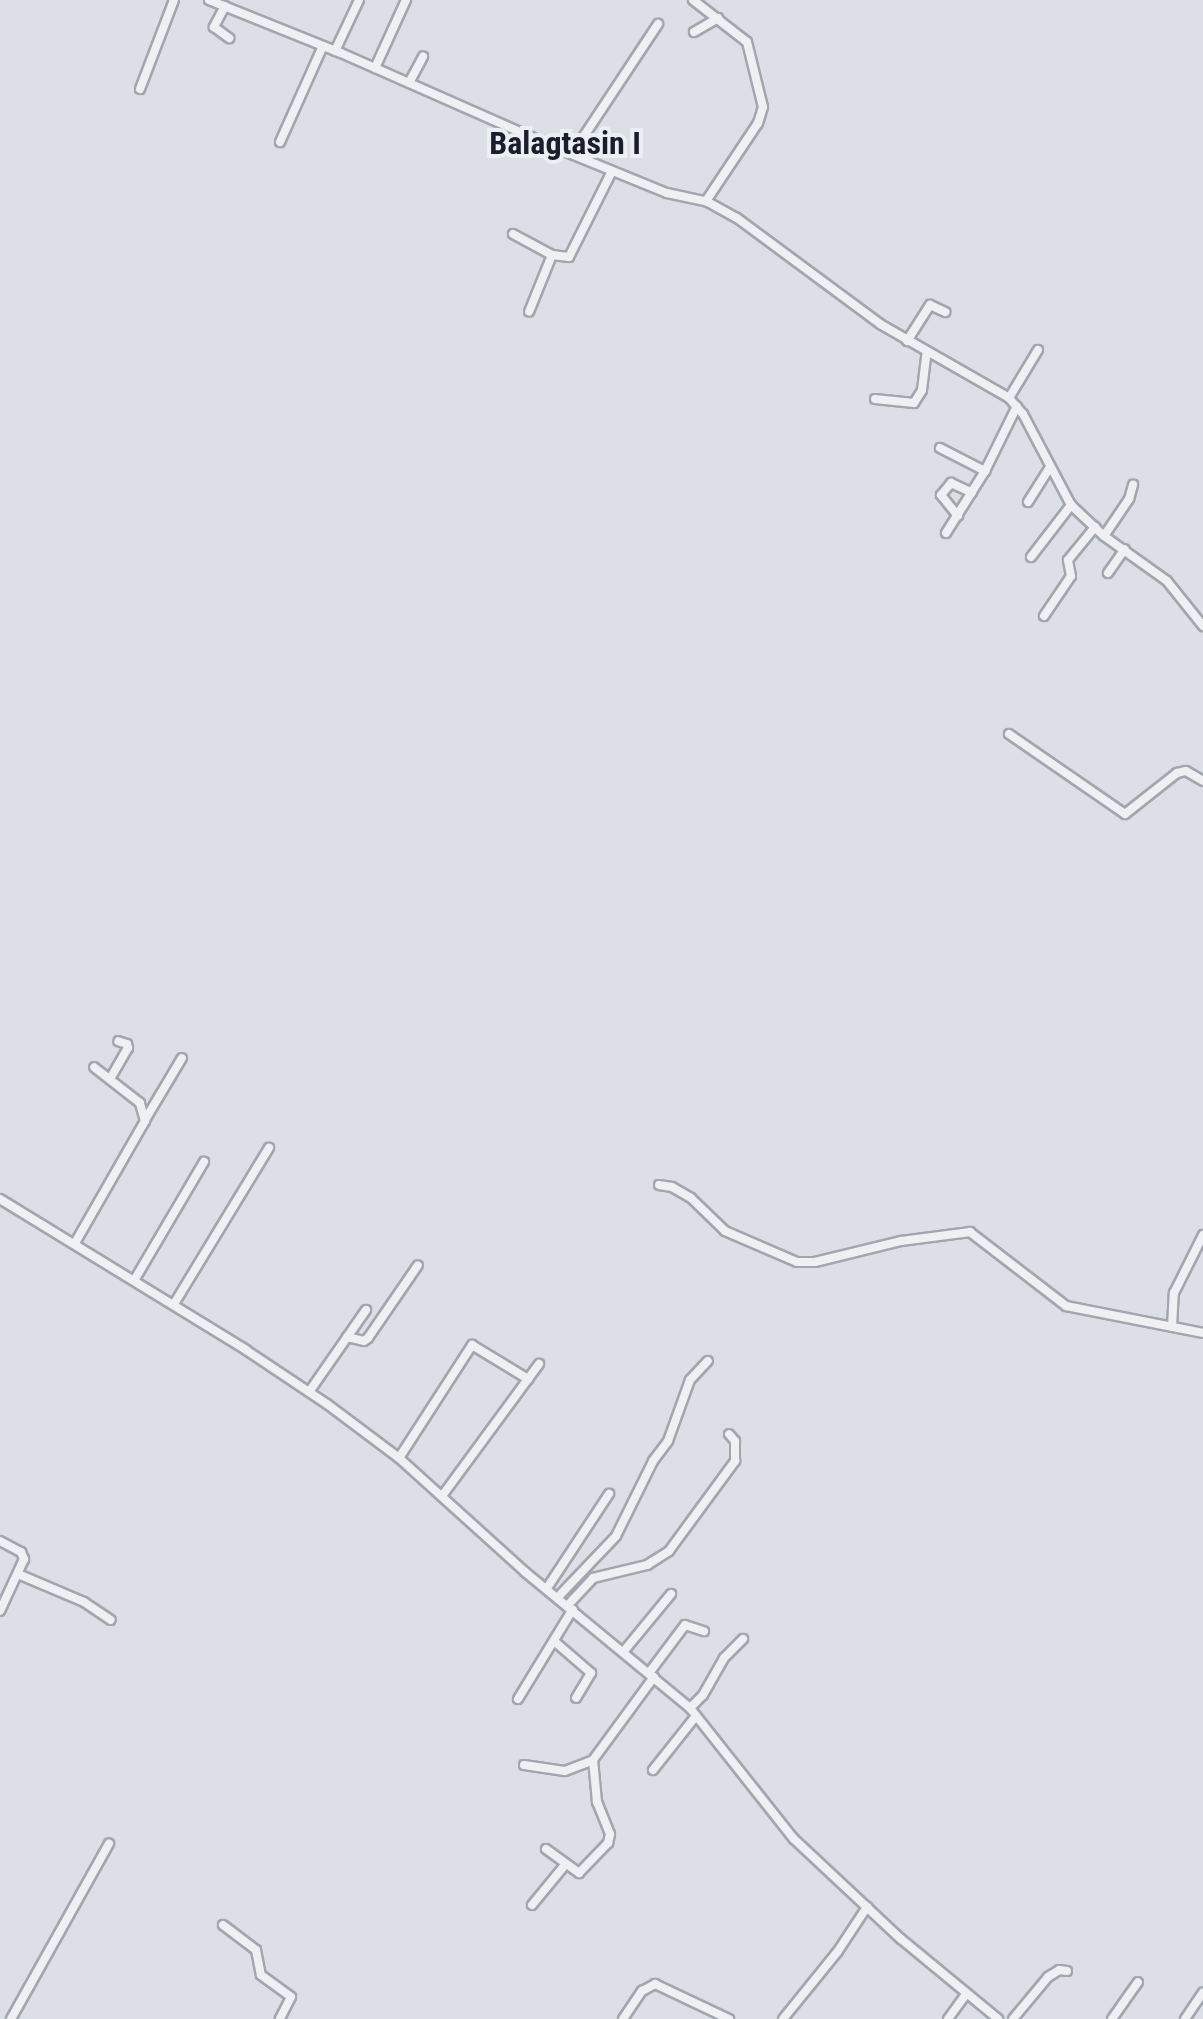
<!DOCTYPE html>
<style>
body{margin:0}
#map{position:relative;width:1203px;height:2019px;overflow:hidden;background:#dcdfe5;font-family:"Roboto Condensed",sans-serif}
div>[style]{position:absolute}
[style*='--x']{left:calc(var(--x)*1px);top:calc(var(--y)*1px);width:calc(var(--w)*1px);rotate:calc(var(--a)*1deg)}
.roads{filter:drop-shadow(2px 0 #a2a6ae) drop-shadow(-2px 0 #a2a6ae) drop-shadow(0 2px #a2a6ae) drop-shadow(0 -2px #a2a6ae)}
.minor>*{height:8px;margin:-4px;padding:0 4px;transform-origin:4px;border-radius:4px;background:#eef0f4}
span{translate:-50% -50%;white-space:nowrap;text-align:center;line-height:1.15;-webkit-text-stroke:8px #ebeef3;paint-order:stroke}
.quarter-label{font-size:32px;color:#1a1e2a;font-weight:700}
</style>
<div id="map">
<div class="roads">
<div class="minor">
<div style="--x:209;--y:0;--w:142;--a:21.9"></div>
<div style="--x:341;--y:53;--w:233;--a:23.8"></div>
<div style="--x:554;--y:147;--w:122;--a:22.2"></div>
<div style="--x:667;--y:193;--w:40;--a:12"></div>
<div style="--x:706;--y:201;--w:35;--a:29"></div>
<div style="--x:737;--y:218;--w:178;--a:36.5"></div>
<div style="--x:880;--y:324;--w:149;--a:29.8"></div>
<div style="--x:1009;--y:398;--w:21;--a:49"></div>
<div style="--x:1023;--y:414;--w:103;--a:62.2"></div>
<div style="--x:1071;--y:505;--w:45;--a:43.2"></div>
<div style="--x:1104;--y:536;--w:77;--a:35.5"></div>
<div style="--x:1167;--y:581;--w:58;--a:51.3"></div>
<div style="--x:693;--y:0;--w:68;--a:37.9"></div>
<div style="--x:747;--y:42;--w:67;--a:76.2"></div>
<div style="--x:763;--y:107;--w:17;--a:107"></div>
<div style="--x:758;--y:123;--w:94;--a:123.7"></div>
<div style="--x:225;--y:6;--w:24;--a:118"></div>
<div style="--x:214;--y:27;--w:19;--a:36"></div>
<div style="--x:694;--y:32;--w:28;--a:-30"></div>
<div style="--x:335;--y:51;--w:56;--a:-64.8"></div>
<div style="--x:375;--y:68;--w:75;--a:-65.5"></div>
<div style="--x:409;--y:83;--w:30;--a:-62"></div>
<div style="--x:140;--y:89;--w:95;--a:-69.1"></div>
<div style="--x:280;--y:142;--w:105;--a:-65.9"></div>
<div style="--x:572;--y:154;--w:156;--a:-56.5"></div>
<div style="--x:513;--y:234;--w:44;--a:28.3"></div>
<div style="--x:552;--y:255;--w:61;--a:112"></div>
<div style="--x:552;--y:255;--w:17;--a:7"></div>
<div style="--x:569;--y:257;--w:96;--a:-63.4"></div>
<div style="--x:907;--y:341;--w:43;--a:-57.4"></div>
<div style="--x:930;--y:305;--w:17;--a:25"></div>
<div style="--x:1009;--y:398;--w:56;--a:-58.9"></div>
<div style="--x:875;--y:399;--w:39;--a:6"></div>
<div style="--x:914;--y:403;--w:15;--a:-58"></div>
<div style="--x:922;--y:390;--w:38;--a:-83"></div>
<div style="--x:940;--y:448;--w:51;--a:27.1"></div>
<div style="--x:1028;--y:502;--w:41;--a:-57.8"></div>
<div style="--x:958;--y:516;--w:27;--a:-129"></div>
<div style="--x:941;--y:495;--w:16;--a:-50"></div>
<div style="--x:951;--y:483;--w:23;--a:25"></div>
<div style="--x:946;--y:533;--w:73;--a:-57.8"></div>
<div style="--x:985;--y:471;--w:72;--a:-63.8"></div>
<div style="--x:1104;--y:536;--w:45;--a:-56"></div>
<div style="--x:1129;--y:499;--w:15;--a:-74"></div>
<div style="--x:1031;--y:557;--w:66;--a:-52.4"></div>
<div style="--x:1108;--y:573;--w:29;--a:-55"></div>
<div style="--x:1044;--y:616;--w:48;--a:-56"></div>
<div style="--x:1071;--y:576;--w:16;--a:-101"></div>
<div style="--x:1068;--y:560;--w:43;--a:-50.7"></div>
<div style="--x:1009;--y:734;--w:141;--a:34.6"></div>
<div style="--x:1125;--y:814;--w:66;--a:-38.3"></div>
<div style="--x:1177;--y:773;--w:9;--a:-13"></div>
<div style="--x:1186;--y:771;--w:20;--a:30"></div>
<div style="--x:110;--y:1079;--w:36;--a:-60"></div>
<div style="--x:128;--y:1048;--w:4;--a:-104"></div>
<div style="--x:127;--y:1044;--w:9;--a:-162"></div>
<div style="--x:145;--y:1120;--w:72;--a:-59.2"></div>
<div style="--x:659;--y:1185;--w:13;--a:9"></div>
<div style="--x:672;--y:1187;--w:22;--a:30"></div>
<div style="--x:691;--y:1198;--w:47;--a:44.1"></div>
<div style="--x:725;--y:1231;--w:78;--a:23.3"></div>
<div style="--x:797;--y:1262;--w:18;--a:0"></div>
<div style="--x:815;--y:1262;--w:89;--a:-13.7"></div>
<div style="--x:901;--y:1241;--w:70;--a:-7.4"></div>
<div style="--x:970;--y:1232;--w:121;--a:37.6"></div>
<div style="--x:1066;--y:1306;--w:140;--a:11.1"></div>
<div style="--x:0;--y:1199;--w:289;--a:31.5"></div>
<div style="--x:246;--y:1350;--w:97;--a:33.7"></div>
<div style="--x:327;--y:1404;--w:90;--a:36.9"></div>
<div style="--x:399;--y:1458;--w:170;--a:42.1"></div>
<div style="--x:525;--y:1572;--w:214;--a:39.5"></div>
<div style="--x:690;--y:1708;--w:167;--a:51.6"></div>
<div style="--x:794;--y:1839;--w:146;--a:43.1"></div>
<div style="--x:901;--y:1939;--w:126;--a:39.5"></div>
<div style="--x:75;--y:1243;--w:141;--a:-60.2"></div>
<div style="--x:145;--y:1121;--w:19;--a:-106"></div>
<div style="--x:140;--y:1103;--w:58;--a:-142"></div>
<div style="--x:135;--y:1279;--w:136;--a:-59.5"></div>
<div style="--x:174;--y:1304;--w:183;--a:-58.7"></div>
<div style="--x:1172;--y:1327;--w:34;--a:-87"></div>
<div style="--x:1174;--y:1293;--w:65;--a:-63.4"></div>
<div style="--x:347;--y:1337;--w:17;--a:13"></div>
<div style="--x:364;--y:1341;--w:5;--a:-37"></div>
<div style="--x:368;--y:1338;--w:88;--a:-55.6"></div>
<div style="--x:309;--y:1392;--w:100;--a:-55.2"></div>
<div style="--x:399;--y:1458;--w:135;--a:-57.1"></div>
<div style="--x:472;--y:1345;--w:66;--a:31.3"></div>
<div style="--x:442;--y:1496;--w:164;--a:-53.7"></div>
<div style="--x:0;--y:1541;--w:24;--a:28"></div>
<div style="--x:21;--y:1552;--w:8;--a:67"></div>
<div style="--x:24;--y:1559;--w:57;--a:114.8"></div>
<div style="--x:18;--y:1574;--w:72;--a:23"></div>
<div style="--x:84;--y:1602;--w:32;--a:34"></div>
<div style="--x:547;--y:1588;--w:113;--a:-56.6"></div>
<div style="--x:558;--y:1597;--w:84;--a:-46.4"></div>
<div style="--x:616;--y:1536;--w:84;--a:-63.7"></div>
<div style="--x:653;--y:1461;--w:25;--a:-53"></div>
<div style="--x:668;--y:1441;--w:65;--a:-70.2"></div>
<div style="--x:690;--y:1380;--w:26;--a:-47"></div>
<div style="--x:568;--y:1605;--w:37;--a:-47"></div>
<div style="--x:593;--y:1578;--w:56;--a:-13.5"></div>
<div style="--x:647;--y:1565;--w:26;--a:-32"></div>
<div style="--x:669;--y:1551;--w:112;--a:-53.7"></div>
<div style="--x:735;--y:1461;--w:20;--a:-90"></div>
<div style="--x:735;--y:1441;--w:9;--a:-131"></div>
<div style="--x:554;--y:1641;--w:49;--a:40.9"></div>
<div style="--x:591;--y:1673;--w:29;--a:121"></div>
<div style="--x:624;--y:1651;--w:74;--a:-50.5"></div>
<div style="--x:649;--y:1673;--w:60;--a:-53.1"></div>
<div style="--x:685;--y:1625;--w:20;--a:18"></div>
<div style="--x:518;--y:1699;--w:105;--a:-58.6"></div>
<div style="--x:690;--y:1708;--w:18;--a:-45"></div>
<div style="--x:703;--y:1695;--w:43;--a:-60.4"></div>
<div style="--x:724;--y:1658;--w:27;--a:-45"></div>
<div style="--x:524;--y:1765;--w:41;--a:8.3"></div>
<div style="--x:565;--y:1771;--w:30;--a:-21"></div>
<div style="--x:653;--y:1770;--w:69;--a:-51.5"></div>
<div style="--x:546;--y:1849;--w:41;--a:36"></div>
<div style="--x:579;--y:1873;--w:42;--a:-46"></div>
<div style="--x:608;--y:1843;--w:9;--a:-77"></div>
<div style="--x:610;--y:1834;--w:35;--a:-112"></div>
<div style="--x:597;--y:1802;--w:42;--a:-95.4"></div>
<div style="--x:593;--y:1760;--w:103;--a:-53.7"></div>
<div style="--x:532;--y:1905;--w:52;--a:-50.5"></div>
<div style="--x:223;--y:1925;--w:41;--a:37.1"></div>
<div style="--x:256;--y:1950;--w:25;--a:79"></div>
<div style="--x:261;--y:1975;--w:37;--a:36"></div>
<div style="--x:291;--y:1997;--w:25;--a:117"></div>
<div style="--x:11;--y:2019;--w:201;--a:-60.8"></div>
<div style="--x:623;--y:2019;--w:34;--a:-56"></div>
<div style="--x:642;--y:1991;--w:15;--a:-28"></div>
<div style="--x:655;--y:1984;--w:82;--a:25.3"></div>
<div style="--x:783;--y:2019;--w:87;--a:-51"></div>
<div style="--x:838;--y:1951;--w:53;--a:-56.6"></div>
<div style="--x:948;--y:2019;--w:31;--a:-54"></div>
<div style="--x:1013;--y:2019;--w:55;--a:-50.2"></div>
<div style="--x:1048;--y:1977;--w:13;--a:-32"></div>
<div style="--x:1059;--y:1970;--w:8;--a:7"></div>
<div style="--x:1112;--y:2019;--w:45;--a:-54.9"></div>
<div style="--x:1185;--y:2019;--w:32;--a:-56"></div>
</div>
</div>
<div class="quarter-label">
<span style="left:565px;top:143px">Balagtasin I</span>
</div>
</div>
